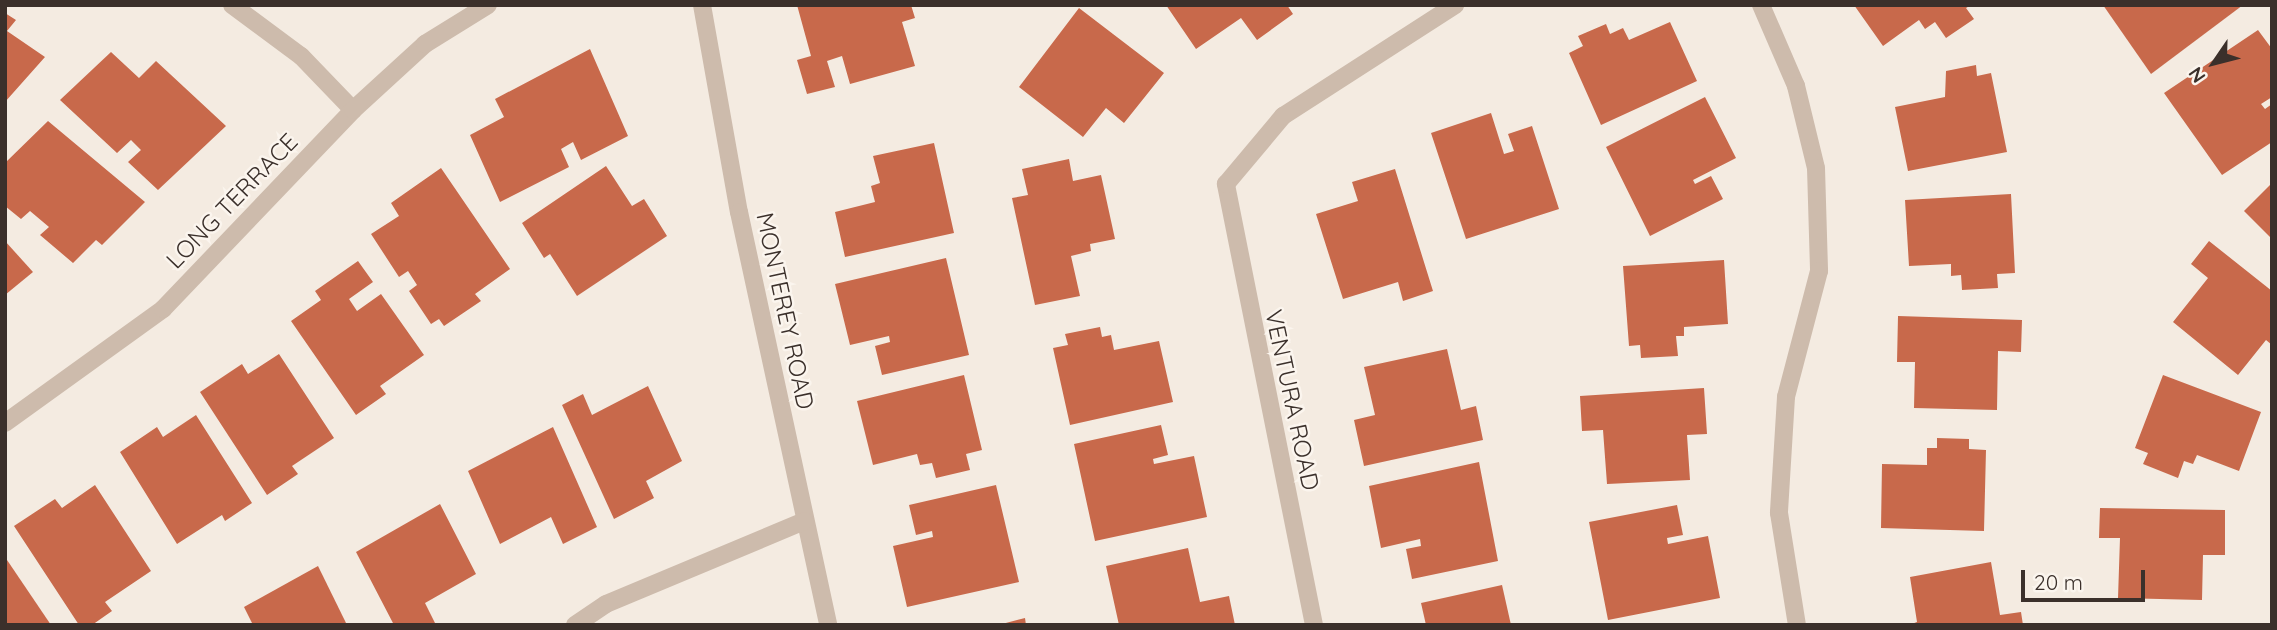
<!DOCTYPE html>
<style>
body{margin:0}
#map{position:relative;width:2277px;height:630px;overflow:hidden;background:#f4ebe1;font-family:Quicksand,sans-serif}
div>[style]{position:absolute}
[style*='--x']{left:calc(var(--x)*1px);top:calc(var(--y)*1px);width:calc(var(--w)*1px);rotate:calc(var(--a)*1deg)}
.building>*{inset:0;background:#c8694b}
.street>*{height:18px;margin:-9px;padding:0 9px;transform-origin:9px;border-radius:9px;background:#cdbbac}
span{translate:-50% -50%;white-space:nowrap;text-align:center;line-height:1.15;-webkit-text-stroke:5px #fbf5ee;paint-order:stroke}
.street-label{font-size:24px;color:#3b302b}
.frame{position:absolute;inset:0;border:7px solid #3b302b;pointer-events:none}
.north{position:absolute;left:2179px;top:28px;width:70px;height:70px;-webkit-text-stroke:5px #fbf5ee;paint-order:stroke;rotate:235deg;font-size:19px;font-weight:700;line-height:28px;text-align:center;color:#3b302b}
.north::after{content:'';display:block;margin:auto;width:24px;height:32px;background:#3b302b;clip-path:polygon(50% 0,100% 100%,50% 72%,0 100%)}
.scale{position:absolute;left:2021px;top:570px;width:124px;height:32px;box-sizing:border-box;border:4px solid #3b302b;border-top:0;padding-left:9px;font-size:21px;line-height:24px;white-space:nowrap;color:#3b302b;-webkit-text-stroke:5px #fbf5ee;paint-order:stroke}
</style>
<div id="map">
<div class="building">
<div style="clip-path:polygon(797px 5px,911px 5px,915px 18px,902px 22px,915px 66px,850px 84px,842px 56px,827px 61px,835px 87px,807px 94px,797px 60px,811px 56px)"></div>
<div style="clip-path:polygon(1166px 5px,1287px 5px,1293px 14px,1257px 40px,1241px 18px,1196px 49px)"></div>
<div style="clip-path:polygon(1854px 5px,1971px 5px,1966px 8px,1974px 19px,1946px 38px,1935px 22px,1925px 29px,1919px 20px,1883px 46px)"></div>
<div style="clip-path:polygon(2103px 5px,2243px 5px,2151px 74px)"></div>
<div style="clip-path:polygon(1079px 8px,1164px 73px,1124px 123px,1106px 108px,1083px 137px,1019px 87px)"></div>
<div style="clip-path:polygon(5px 13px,16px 20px,7px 31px,45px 57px,5px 102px)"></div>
<div style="clip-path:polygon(1670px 22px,1697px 81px,1601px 125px,1569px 53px,1583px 46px,1578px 36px,1606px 24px,1610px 34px,1623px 28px,1629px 40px)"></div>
<div style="clip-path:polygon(2258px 30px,2272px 49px,2272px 97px,2261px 104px,2265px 109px,2272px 104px,2272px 142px,2222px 175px,2164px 93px)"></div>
<div style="clip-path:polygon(590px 49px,628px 136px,581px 160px,573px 142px,561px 149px,569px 167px,500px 202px,470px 135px,504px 117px,495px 99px)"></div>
<div style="clip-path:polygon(111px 52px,139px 78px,156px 61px,226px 126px,158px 190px,128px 162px,141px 150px,131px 140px,117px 153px,60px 100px)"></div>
<div style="clip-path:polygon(1976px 65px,1977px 76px,1991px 73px,2007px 152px,1908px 171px,1895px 107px,1945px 97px,1946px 71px)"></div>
<div style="clip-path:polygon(1705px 97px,1736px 158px,1693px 180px,1695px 184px,1711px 176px,1723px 199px,1650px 236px,1606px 147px)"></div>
<div style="clip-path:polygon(1491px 113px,1504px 154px,1514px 151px,1508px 134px,1532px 126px,1559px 209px,1466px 239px,1431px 133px)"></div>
<div style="clip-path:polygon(48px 121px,145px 202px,102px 245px,96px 240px,73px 263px,40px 235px,49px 227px,30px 211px,21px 219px,5px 206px,5px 163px)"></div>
<div style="clip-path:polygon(934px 143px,954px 233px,845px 257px,835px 212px,875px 202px,871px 186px,880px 183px,873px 156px)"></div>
<div style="clip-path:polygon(1069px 159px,1073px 181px,1101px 175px,1115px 239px,1090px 244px,1091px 251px,1071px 256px,1080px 296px,1035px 305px,1012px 198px,1028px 195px,1022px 169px)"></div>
<div style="clip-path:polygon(606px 166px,632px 206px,644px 199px,667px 236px,577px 296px,550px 254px,544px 258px,522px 223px)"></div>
<div style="clip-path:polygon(441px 168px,510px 269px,475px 294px,481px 301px,444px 326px,439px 319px,431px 324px,409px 291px,417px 285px,408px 271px,399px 277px,371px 234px,399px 216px,391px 203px)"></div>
<div style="clip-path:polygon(1395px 169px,1433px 291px,1403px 301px,1398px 282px,1343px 299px,1316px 214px,1358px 201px,1352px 182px)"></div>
<div style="clip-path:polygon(2272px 183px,2272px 239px,2244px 211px)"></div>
<div style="clip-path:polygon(2011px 194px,2015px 273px,1997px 274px,1998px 288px,1962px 290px,1961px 275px,1951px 276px,1951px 264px,1909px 266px,1905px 200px)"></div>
<div style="clip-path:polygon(5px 241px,33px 272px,5px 295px)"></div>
<div style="clip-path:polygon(2209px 241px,2272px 291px,2272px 345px,2266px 340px,2238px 375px,2173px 322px,2208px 278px,2191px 264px)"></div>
<div style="clip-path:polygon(946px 258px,969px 355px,882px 375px,875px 346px,890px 342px,889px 336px,850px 345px,835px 284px)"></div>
<div style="clip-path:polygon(1724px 260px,1728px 324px,1684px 327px,1684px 336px,1676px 336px,1678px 356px,1641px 358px,1640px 345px,1629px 346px,1623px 266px)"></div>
<div style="clip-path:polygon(358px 261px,373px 282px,349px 299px,357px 311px,381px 294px,424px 355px,380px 386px,386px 394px,356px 415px,291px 321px,321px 300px,315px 291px)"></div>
<div style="clip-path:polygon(1898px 316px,2022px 320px,2021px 352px,1998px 351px,1997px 410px,1914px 408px,1915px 362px,1897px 362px)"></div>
<div style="clip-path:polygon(1100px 327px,1102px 337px,1111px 335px,1114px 350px,1159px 341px,1173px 402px,1070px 425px,1053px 348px,1068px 345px,1065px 334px)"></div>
<div style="clip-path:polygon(1447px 349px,1461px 410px,1476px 406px,1483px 440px,1364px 466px,1354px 420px,1375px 415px,1364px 367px)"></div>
<div style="clip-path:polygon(279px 354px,334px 438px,292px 466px,298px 474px,267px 495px,200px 392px,242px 364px,248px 374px)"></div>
<div style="clip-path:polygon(964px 375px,982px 450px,966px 454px,970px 470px,936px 478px,932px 463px,920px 465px,917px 454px,873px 465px,857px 401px)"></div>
<div style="clip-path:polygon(2163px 375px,2261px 412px,2239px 471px,2197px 455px,2193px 464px,2184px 461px,2178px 478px,2143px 464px,2148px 453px,2135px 448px)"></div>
<div style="clip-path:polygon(648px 386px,682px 461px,646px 481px,654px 498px,614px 519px,562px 405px,583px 394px,592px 415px)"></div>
<div style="clip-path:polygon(1704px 388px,1707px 434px,1687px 435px,1690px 480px,1607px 484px,1603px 430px,1582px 431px,1580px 396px)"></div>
<div style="clip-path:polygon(196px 415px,252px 503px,225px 521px,222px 515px,177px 544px,120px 452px,157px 427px,163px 437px)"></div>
<div style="clip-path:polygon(1161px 425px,1168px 455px,1153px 459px,1154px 464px,1194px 456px,1207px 517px,1095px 541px,1074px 444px)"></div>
<div style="clip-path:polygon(553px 427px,597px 527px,563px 544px,551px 517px,500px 544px,468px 471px)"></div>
<div style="clip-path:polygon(1937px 438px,1969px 439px,1969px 449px,1986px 450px,1984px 531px,1881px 528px,1882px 464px,1927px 465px,1927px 448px,1937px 448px)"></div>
<div style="clip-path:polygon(1479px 462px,1498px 561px,1412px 579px,1406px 549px,1421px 546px,1420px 539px,1381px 548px,1369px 486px)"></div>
<div style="clip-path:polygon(95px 485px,151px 571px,105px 602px,112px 611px,92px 625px,79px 625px,14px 526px,55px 499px,62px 508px)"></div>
<div style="clip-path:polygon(996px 485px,1019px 582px,907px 607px,893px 546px,933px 537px,932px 531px,916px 535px,909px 505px)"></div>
<div style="clip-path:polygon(440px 504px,476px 574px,425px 603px,436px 625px,394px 625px,356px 552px)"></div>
<div style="clip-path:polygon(1677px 505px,1683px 535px,1667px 538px,1668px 544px,1708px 536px,1720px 598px,1608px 620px,1589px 522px)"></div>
<div style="clip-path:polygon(2100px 508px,2225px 510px,2225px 555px,2203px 555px,2202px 600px,2118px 598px,2120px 538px,2099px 538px)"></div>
<div style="clip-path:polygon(1188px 548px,1200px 602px,1229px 596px,1235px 625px,1119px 625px,1106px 566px)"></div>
<div style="clip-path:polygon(5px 557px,51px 625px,5px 625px)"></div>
<div style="clip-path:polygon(1991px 562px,2000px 615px,2021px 612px,2023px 625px,1909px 625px,1917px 622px,1910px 577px)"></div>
<div style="clip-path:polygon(318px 566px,347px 625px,253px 625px,244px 607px)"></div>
<div style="clip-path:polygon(1502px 585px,1511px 625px,1426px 625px,1421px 603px)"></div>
<div style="clip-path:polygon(1025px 618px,1026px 625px,1002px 625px,1002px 624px)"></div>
</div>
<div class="street">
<div style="--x:232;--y:5;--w:86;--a:36.5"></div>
<div style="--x:301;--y:56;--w:75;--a:46.1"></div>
<div style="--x:702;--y:5;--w:210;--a:79.9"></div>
<div style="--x:739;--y:212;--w:422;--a:77.8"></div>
<div style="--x:1761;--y:5;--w:88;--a:66.6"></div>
<div style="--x:1796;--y:86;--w:84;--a:76.3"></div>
<div style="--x:1816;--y:168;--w:103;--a:88.3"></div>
<div style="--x:1819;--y:271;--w:130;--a:104.7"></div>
<div style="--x:1786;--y:397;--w:116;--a:93.5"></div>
<div style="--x:1779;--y:513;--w:113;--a:80.9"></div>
<div style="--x:5;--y:423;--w:195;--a:-35.8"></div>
<div style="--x:163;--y:309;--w:275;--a:-46.3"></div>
<div style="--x:353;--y:110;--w:98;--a:-42.5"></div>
<div style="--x:425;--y:44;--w:74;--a:-31.8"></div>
<div style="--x:575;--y:625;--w:37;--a:-34"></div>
<div style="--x:606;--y:604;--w:215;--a:-22.7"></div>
<div style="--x:1314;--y:625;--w:450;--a:-101.3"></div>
<div style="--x:1226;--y:184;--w:89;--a:-50"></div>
<div style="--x:1283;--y:116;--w:205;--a:-32.8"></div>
</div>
<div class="street-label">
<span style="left:232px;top:201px;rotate:-46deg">LONG TERRACE</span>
<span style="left:785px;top:311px;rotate:78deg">MONTEREY ROAD</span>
<span style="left:1292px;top:400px;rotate:78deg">VENTURA ROAD</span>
</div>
<div class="frame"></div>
<div class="north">N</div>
<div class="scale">20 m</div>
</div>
